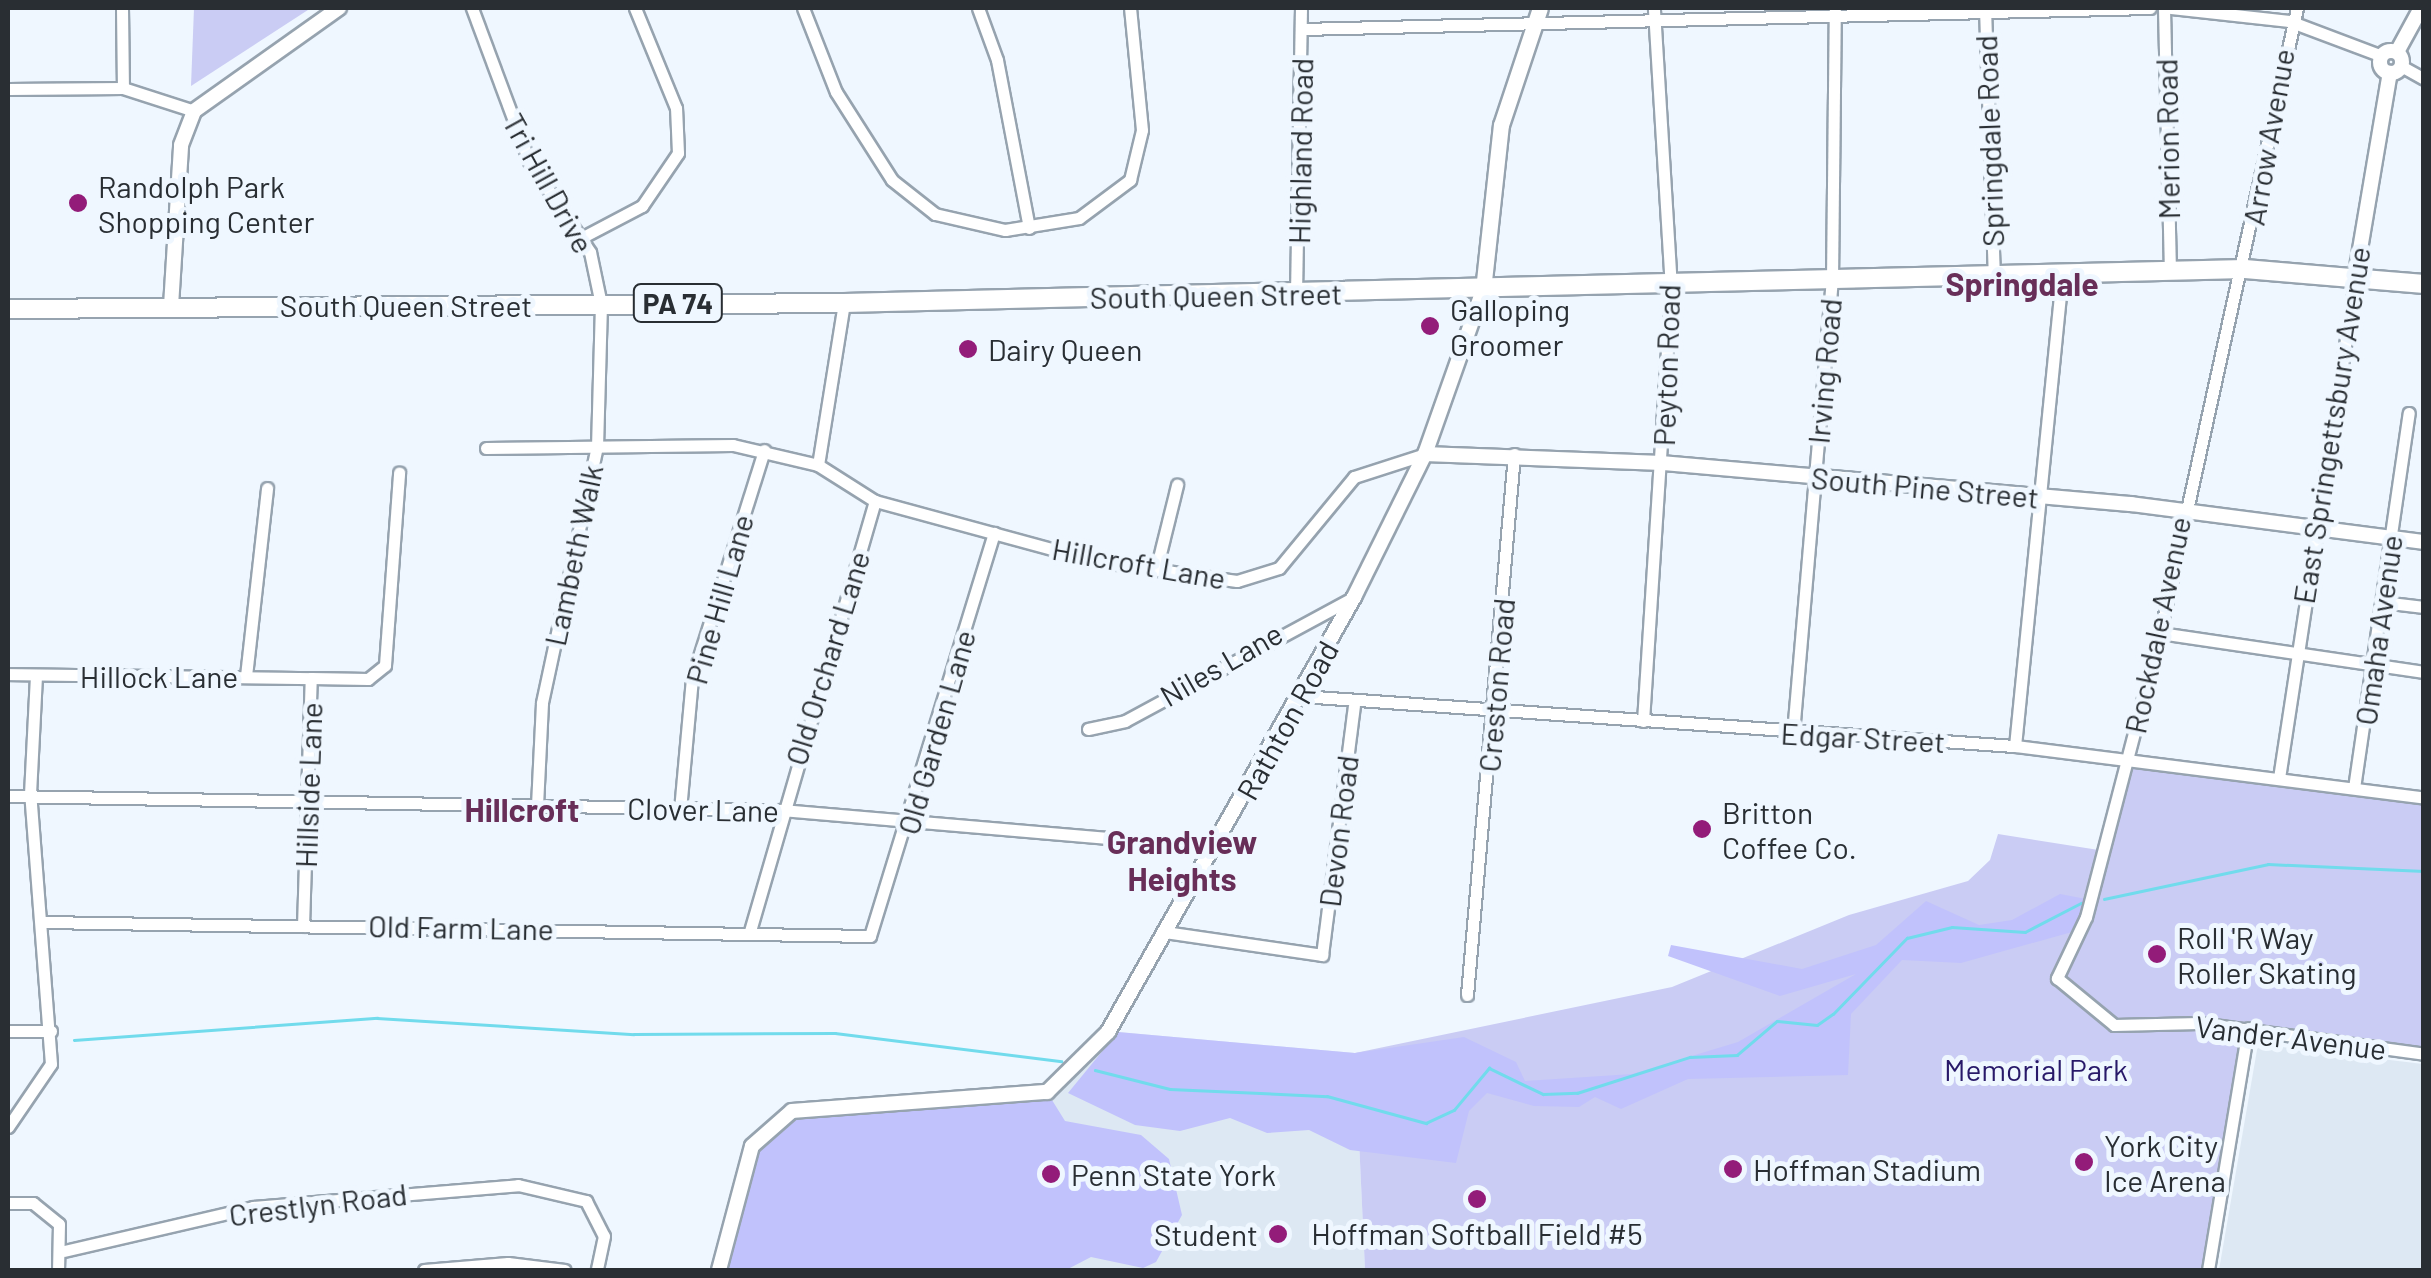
<!DOCTYPE html>
<style>
body{margin:0}
#map{position:relative;width:2431px;height:1278px;overflow:hidden;background:#eff7ff;font-family:Barlow,sans-serif}
div>[style]{position:absolute}
[style*='--x']{left:calc(var(--x)*1px);top:calc(var(--y)*1px);width:calc(var(--w)*1px);rotate:calc(var(--a)*1deg)}
.built>*{inset:0;background:#dde8f3}
.green>*{inset:0;background:#caccf4}
.forest>*{inset:0;background:#c1c2fc}
.stream>*{height:2.5px;margin:-1.25px;padding:0 1.25px;transform-origin:1.25px;border-radius:1.25px;background:#71dbec}
.roads{filter:drop-shadow(2px 0 #96a3af) drop-shadow(-2px 0 #96a3af) drop-shadow(0 2px #96a3af) drop-shadow(0 -2px #96a3af)}
.minor>*{height:11px;margin:-5.5px;padding:0 5.5px;transform-origin:5.5px;border-radius:5.5px;background:#fff}
.tertiary>*{height:14px;margin:-7px;padding:0 7px;transform-origin:7px;border-radius:7px;background:#fff}
.tertiary>.ring{margin:-7px;padding:0;box-sizing:content-box;background:none;border:14px solid #fff;border-radius:50%}
.secondary>*{height:15px;margin:-7.5px;padding:0 7.5px;transform-origin:7.5px;border-radius:7.5px;background:#fff}
.primary>*{height:18px;margin:-9px;padding:0 9px;transform-origin:9px;border-radius:9px;background:#fff}
.dots>*{width:28px;height:28px;translate:-50% -50%;box-sizing:border-box;border:5px solid #eff7ff;border-radius:50%}
span{translate:-50% -50%;white-space:nowrap;text-align:center;line-height:1.15;-webkit-text-stroke:10px #eff7ff;paint-order:stroke}
.shield-label span{padding:2px 8px;background:#eff7ff;border:2px solid;border-radius:8px;-webkit-text-stroke-width:0}
.shield-label{font-size:28px;color:#292e33;font-weight:700}
.street-label{font-size:30px;color:#292e33}
.poi-label{font-size:30px;color:#292e33}
.left{translate:0 -50%;text-align:left}
.right{translate:-100% -50%;text-align:right}
.park-label{font-size:30px;color:#281969}
.neighbourhood-label{font-size:32px;color:#682e58;font-weight:700}
.frame{position:absolute;inset:0;border:10px solid #292e33;pointer-events:none}
</style>
<div id="map">
<div class="built">
<div style="clip-path:polygon(1118px 1032px,1355px 1053px,1365px 1270px,719px 1270px,1048px 1101px)"></div>
<div style="clip-path:polygon(2258px 1044px,2423px 1064px,2423px 1270px,2219px 1270px)"></div>
</div>
<div class="green">
<div style="clip-path:polygon(194px 8px,311px 8px,191px 86px)"></div>
<div style="clip-path:polygon(2127px 758px,2423px 798px,2423px 1054px,2248px 1028px,2202px 1270px,1365px 1270px,1355px 1053px,1672px 987px,1849px 915px,1968px 881px,1990px 860px,1998px 834px,2105px 851px)"></div>
</div>
<div class="forest">
<div style="clip-path:polygon(2060px 894px,2091px 900px,2079px 930px,1961px 963px,1902px 960px,1851px 1014px,1848px 1075px,1688px 1079px,1621px 1109px,1595px 1097px,1579px 1107px,1534px 1106px,1487px 1093px,1469px 1111px,1456px 1163px,1350px 1150px,1309px 1130px,1267px 1133px,1230px 1118px,1180px 1131px,1135px 1125px,1068px 1093px,1118px 1032px,1355px 1053px,1464px 1037px,1516px 1062px,1525px 1081px,1632px 1074px,1738px 1042px,1856px 974px,1780px 996px,1668px 956px,1671px 945px,1802px 969px,1876px 945px,1926px 901px,1979px 925px,2012px 920px)"></div>
<div style="clip-path:polygon(1047px 1092px,1065px 1121px,1141px 1135px,1169px 1159px,1182px 1215px,1156px 1262px,1143px 1268px,1091px 1257px,1066px 1270px,719px 1270px,752px 1146px,792px 1111px)"></div>
</div>
<div class="stream">
<div style="--x:2104;--y:899;--w:168;--a:-12"></div>
<div style="--x:2268;--y:864;--w:156;--a:2.6"></div>
<div style="--x:74;--y:1040;--w:304;--a:-4.2"></div>
<div style="--x:377;--y:1018;--w:257;--a:3.6"></div>
<div style="--x:634;--y:1034;--w:201;--a:-0.3"></div>
<div style="--x:835;--y:1033;--w:228;--a:7.1"></div>
<div style="--x:1095;--y:1070;--w:77;--a:14.2"></div>
<div style="--x:1170;--y:1089;--w:157;--a:2.6"></div>
<div style="--x:1327;--y:1096;--w:103;--a:15.3"></div>
<div style="--x:1426;--y:1123;--w:31;--a:-25"></div>
<div style="--x:1454;--y:1110;--w:55;--a:-50.2"></div>
<div style="--x:1489;--y:1068;--w:60;--a:25.7"></div>
<div style="--x:1543;--y:1094;--w:34;--a:-2"></div>
<div style="--x:1577;--y:1093;--w:119;--a:-17.7"></div>
<div style="--x:1690;--y:1057;--w:47;--a:-2.4"></div>
<div style="--x:1737;--y:1055;--w:52;--a:-40.4"></div>
<div style="--x:1777;--y:1021;--w:40;--a:5.7"></div>
<div style="--x:1817;--y:1025;--w:19;--a:-35"></div>
<div style="--x:1833;--y:1014;--w:106;--a:-45.8"></div>
<div style="--x:1907;--y:938;--w:46;--a:-13.7"></div>
<div style="--x:1952;--y:927;--w:73;--a:3.9"></div>
<div style="--x:2025;--y:932;--w:63;--a:-27.4"></div>
</div>
<div class="roads">
<div class="minor">
<div style="--x:122;--y:8;--w:80;--a:89.3"></div>
<div style="--x:472;--y:8;--w:163;--a:69.6"></div>
<div style="--x:529;--y:161;--w:110;--a:56.2"></div>
<div style="--x:590;--y:252;--w:53;--a:78.1"></div>
<div style="--x:601;--y:304;--w:142;--a:91.6"></div>
<div style="--x:597;--y:446;--w:263;--a:102.1"></div>
<div style="--x:542;--y:703;--w:103;--a:92.8"></div>
<div style="--x:803;--y:8;--w:90;--a:68.6"></div>
<div style="--x:836;--y:92;--w:104;--a:57.5"></div>
<div style="--x:892;--y:180;--w:55;--a:38.3"></div>
<div style="--x:935;--y:214;--w:72;--a:12.9"></div>
<div style="--x:1005;--y:230;--w:75;--a:-9.2"></div>
<div style="--x:1079;--y:218;--w:64;--a:-36.7"></div>
<div style="--x:1130;--y:180;--w:51;--a:-76.5"></div>
<div style="--x:1142;--y:130;--w:123;--a:-95.6"></div>
<div style="--x:978;--y:8;--w:55;--a:69.9"></div>
<div style="--x:997;--y:60;--w:171;--a:79.2"></div>
<div style="--x:1985;--y:8;--w:267;--a:88.1"></div>
<div style="--x:2164;--y:8;--w:263;--a:88.7"></div>
<div style="--x:2171;--y:8;--w:119;--a:6.3"></div>
<div style="--x:2289;--y:21;--w:99;--a:20.6"></div>
<div style="--x:2297;--y:8;--w:640;--a:102.36"></div>
<div style="--x:2160;--y:633;--w:293;--a:104.6"></div>
<div style="--x:2086;--y:917;--w:68;--a:115.4"></div>
<div style="--x:2057;--y:978;--w:74;--a:39.5"></div>
<div style="--x:2114;--y:1025;--w:85;--a:-1.3"></div>
<div style="--x:2199;--y:1023;--w:227;--a:7.8"></div>
<div style="--x:1302;--y:29;--w:848;--a:-1.42"></div>
<div style="--x:2401;--y:66;--w:26;--a:29"></div>
<div style="--x:8;--y:89;--w:115;--a:-0.5"></div>
<div style="--x:123;--y:88;--w:75;--a:17.9"></div>
<div style="--x:581;--y:238;--w:69;--a:-27.7"></div>
<div style="--x:642;--y:206;--w:64;--a:-55.8"></div>
<div style="--x:678;--y:153;--w:45;--a:-92.5"></div>
<div style="--x:676;--y:108;--w:108;--a:-112.3"></div>
<div style="--x:1296;--y:294;--w:286;--a:-89"></div>
<div style="--x:486;--y:448;--w:247;--a:-0.7"></div>
<div style="--x:733;--y:445;--w:87;--a:13.2"></div>
<div style="--x:818;--y:465;--w:67;--a:32.3"></div>
<div style="--x:875;--y:501;--w:229;--a:15.2"></div>
<div style="--x:1096;--y:561;--w:142;--a:8.1"></div>
<div style="--x:1237;--y:581;--w:44;--a:-17.2"></div>
<div style="--x:1279;--y:568;--w:118;--a:-50.5"></div>
<div style="--x:1354;--y:477;--w:75;--a:-17.9"></div>
<div style="--x:818;--y:465;--w:164;--a:-80.9"></div>
<div style="--x:1156;--y:570;--w:88;--a:-76.1"></div>
<div style="--x:2382;--y:602;--w:42;--a:6.8"></div>
<div style="--x:2160;--y:633;--w:267;--a:8.4"></div>
<div style="--x:8;--y:674;--w:303;--a:0.8"></div>
<div style="--x:246;--y:676;--w:189;--a:-83.6"></div>
<div style="--x:1301;--y:696;--w:716;--a:4.01"></div>
<div style="--x:2015;--y:746;--w:412;--a:7.2"></div>
<div style="--x:1643;--y:721;--w:434;--a:-86.3"></div>
<div style="--x:1671;--y:288;--w:281;--a:-93.5"></div>
<div style="--x:1088;--y:729;--w:38;--a:-12"></div>
<div style="--x:1125;--y:721;--w:260;--a:-28.4"></div>
<div style="--x:1793;--y:733;--w:454;--a:-85.1"></div>
<div style="--x:1832;--y:281;--w:273;--a:-89.4"></div>
<div style="--x:2015;--y:746;--w:474;--a:-84.3"></div>
<div style="--x:2279;--y:778;--w:511;--a:-81.33"></div>
<div style="--x:2354;--y:788;--w:379;--a:-81.7"></div>
<div style="--x:8;--y:796;--w:773;--a:1.04"></div>
<div style="--x:781;--y:810;--w:437;--a:4.9"></div>
<div style="--x:680;--y:810;--w:132;--a:-84.8"></div>
<div style="--x:692;--y:679;--w:240;--a:-72.5"></div>
<div style="--x:43;--y:922;--w:827;--a:0.97"></div>
<div style="--x:870;--y:936;--w:422;--a:-72.9"></div>
<div style="--x:303;--y:926;--w:248;--a:-88.2"></div>
<div style="--x:311;--y:678;--w:57;--a:1"></div>
<div style="--x:368;--y:679;--w:22;--a:-39"></div>
<div style="--x:385;--y:665;--w:193;--a:-85.8"></div>
<div style="--x:750;--y:931;--w:448;--a:-73.8"></div>
<div style="--x:1165;--y:932;--w:159;--a:8.3"></div>
<div style="--x:1322;--y:955;--w:251;--a:-82.7"></div>
<div style="--x:1467;--y:995;--w:543;--a:-85.03"></div>
<div style="--x:8;--y:1031;--w:43;--a:0"></div>
<div style="--x:8;--y:1127;--w:76;--a:-55.7"></div>
<div style="--x:51;--y:1064;--w:271;--a:-94.4"></div>
<div style="--x:30;--y:794;--w:119;--a:-87.1"></div>
<div style="--x:8;--y:1203;--w:25;--a:0"></div>
<div style="--x:33;--y:1203;--w:33;--a:39"></div>
<div style="--x:59;--y:1224;--w:46;--a:91.2"></div>
<div style="--x:64;--y:1251;--w:194;--a:-13.1"></div>
<div style="--x:253;--y:1207;--w:266;--a:-4.7"></div>
<div style="--x:518;--y:1185;--w:70;--a:13.2"></div>
<div style="--x:586;--y:1201;--w:39;--a:63"></div>
<div style="--x:604;--y:1236;--w:35;--a:102"></div>
<div style="--x:424;--y:1270;--w:84;--a:-4.8"></div>
<div style="--x:508;--y:1263;--w:57;--a:7"></div>
<div style="--x:2208;--y:1270;--w:245;--a:-80.6"></div>
</div>
<div class="tertiary">
<div class="ring" style="left:2380px;top:51px;width:8px;height:8px"></div>
<div style="--x:2397;--y:52;--w:50;--a:-61.4"></div>
<div style="--x:2356;--y:273;--w:203;--a:-80.4"></div>
<div style="--x:171;--y:306;--w:161;--a:-86.4"></div>
<div style="--x:181;--y:145;--w:36;--a:-69"></div>
<div style="--x:194;--y:111;--w:178;--a:-35.4"></div>
<div style="--x:1425;--y:454;--w:237;--a:2.2"></div>
<div style="--x:1662;--y:463;--w:471;--a:5"></div>
<div style="--x:2131;--y:504;--w:295;--a:7.4"></div>
<div style="--x:719;--y:1270;--w:128;--a:-75.1"></div>
<div style="--x:752;--y:1146;--w:53;--a:-41.2"></div>
<div style="--x:792;--y:1111;--w:256;--a:-4.3"></div>
<div style="--x:1047;--y:1092;--w:86;--a:-44.5"></div>
<div style="--x:1108;--y:1032;--w:500;--a:-60.5"></div>
<div style="--x:1354;--y:597;--w:160;--a:-63.6"></div>
<div style="--x:1425;--y:454;--w:174;--a:-70.5"></div>
</div>
<div class="secondary">
<div style="--x:1483;--y:290;--w:166;--a:-83.8"></div>
<div style="--x:1501;--y:125;--w:123;--a:-71.6"></div>
</div>
<div class="primary">
<div style="--x:8;--y:309;--w:836;--a:-0.41"></div>
<div style="--x:844;--y:303;--w:1401;--a:-1.39"></div>
<div style="--x:2245;--y:269;--w:180;--a:4.8"></div>
</div>
</div>
<div class="dots">
<div style="left:78px;top:203px;background:#931c79"></div>
<div style="left:1430px;top:326px;background:#931c79"></div>
<div style="left:968px;top:349px;background:#931c79"></div>
<div style="left:1702px;top:829px;background:#931c79"></div>
<div style="left:2157px;top:954px;background:#931c79"></div>
<div style="left:2084px;top:1162px;background:#931c79"></div>
<div style="left:1733px;top:1169px;background:#931c79"></div>
<div style="left:1051px;top:1174px;background:#931c79"></div>
<div style="left:1477px;top:1199px;background:#931c79"></div>
<div style="left:1278px;top:1234px;background:#931c79"></div>
</div>
<div class="shield-label">
<span style="left:678px;top:303px">PA 74</span>
</div>
<div class="street-label">
<span style="left:2268px;top:137px;rotate:-80deg">Arrow Avenue</span>
<span style="left:2167px;top:139px;rotate:-91deg">Merion Road</span>
<span style="left:1989px;top:141px;rotate:-92deg">Springdale Road</span>
<span style="left:1300px;top:151px;rotate:-89deg">Highland Road</span>
<span style="left:549px;top:183px;rotate:61deg">Tri Hill Drive</span>
<span style="left:1216px;top:295px;rotate:-1deg">South Queen Street</span>
<span style="left:406px;top:305px">South Queen Street</span>
<span style="left:1666px;top:365px;rotate:-88deg">Peyton Road</span>
<span style="left:1824px;top:371px;rotate:-85deg">Irving Road</span>
<span style="left:2331px;top:425px;rotate:-81deg">East Springettsbury Avenue</span>
<span style="left:1925px;top:487px;rotate:5deg">South Pine Street</span>
<span style="left:573px;top:555px;rotate:-78deg">Lambeth Walk</span>
<span style="left:1139px;top:563px;rotate:10deg">Hillcroft Lane</span>
<span style="left:719px;top:599px;rotate:-74deg">Pine Hill Lane</span>
<span style="left:2157px;top:625px;rotate:-78deg">Rockdale Avenue</span>
<span style="left:2378px;top:630px;rotate:-82deg">Omaha Avenue</span>
<span style="left:827px;top:658px;rotate:-73deg">Old Orchard Lane</span>
<span style="left:1221px;top:664px;rotate:-30deg">Niles Lane</span>
<span style="left:159px;top:676px">Hillock Lane</span>
<span style="left:1496px;top:685px;rotate:-85deg">Creston Road</span>
<span style="left:1287px;top:720px;rotate:-61deg">Rathton Road</span>
<span style="left:936px;top:732px;rotate:-74deg">Old Garden Lane</span>
<span style="left:1863px;top:737px;rotate:3deg">Edgar Street</span>
<span style="left:308px;top:785px;rotate:-88deg">Hillside Lane</span>
<span style="left:703px;top:809px;rotate:1deg">Clover Lane</span>
<span style="left:1338px;top:831px;rotate:-83deg">Devon Road</span>
<span style="left:461px;top:927px;rotate:1deg">Old Farm Lane</span>
<span style="left:2291px;top:1037px;rotate:7deg">Vander Avenue</span>
<span style="left:318px;top:1204px;rotate:-7deg">Crestlyn Road</span>
</div>
<div class="poi-label">
<span class="left" style="left:98px;top:203px">Randolph Park<br>Shopping Center</span>
<span class="left" style="left:1450px;top:326px">Galloping<br>Groomer</span>
<span class="left" style="left:988px;top:349px">Dairy Queen</span>
<span class="left" style="left:1722px;top:829px">Britton<br>Coffee Co.</span>
<span class="left" style="left:2177px;top:954px">Roll 'R Way<br>Roller Skating</span>
<span class="left" style="left:2104px;top:1162px">York City<br>Ice Arena</span>
<span class="left" style="left:1753px;top:1169px">Hoffman Stadium</span>
<span class="left" style="left:1071px;top:1174px">Penn State York</span>
<span style="left:1477px;top:1233px">Hoffman Softball Field #5</span>
<span class="right" style="left:1258px;top:1234px">Student</span>
</div>
<div class="park-label">
<span style="left:2036px;top:1069px">Memorial Park</span>
</div>
<div class="neighbourhood-label">
<span style="left:2022px;top:283px">Springdale</span>
<span style="left:522px;top:809px">Hillcroft</span>
<span style="left:1182px;top:860px">Grandview<br>Heights</span>
</div>
<div class="frame"></div>
</div>
